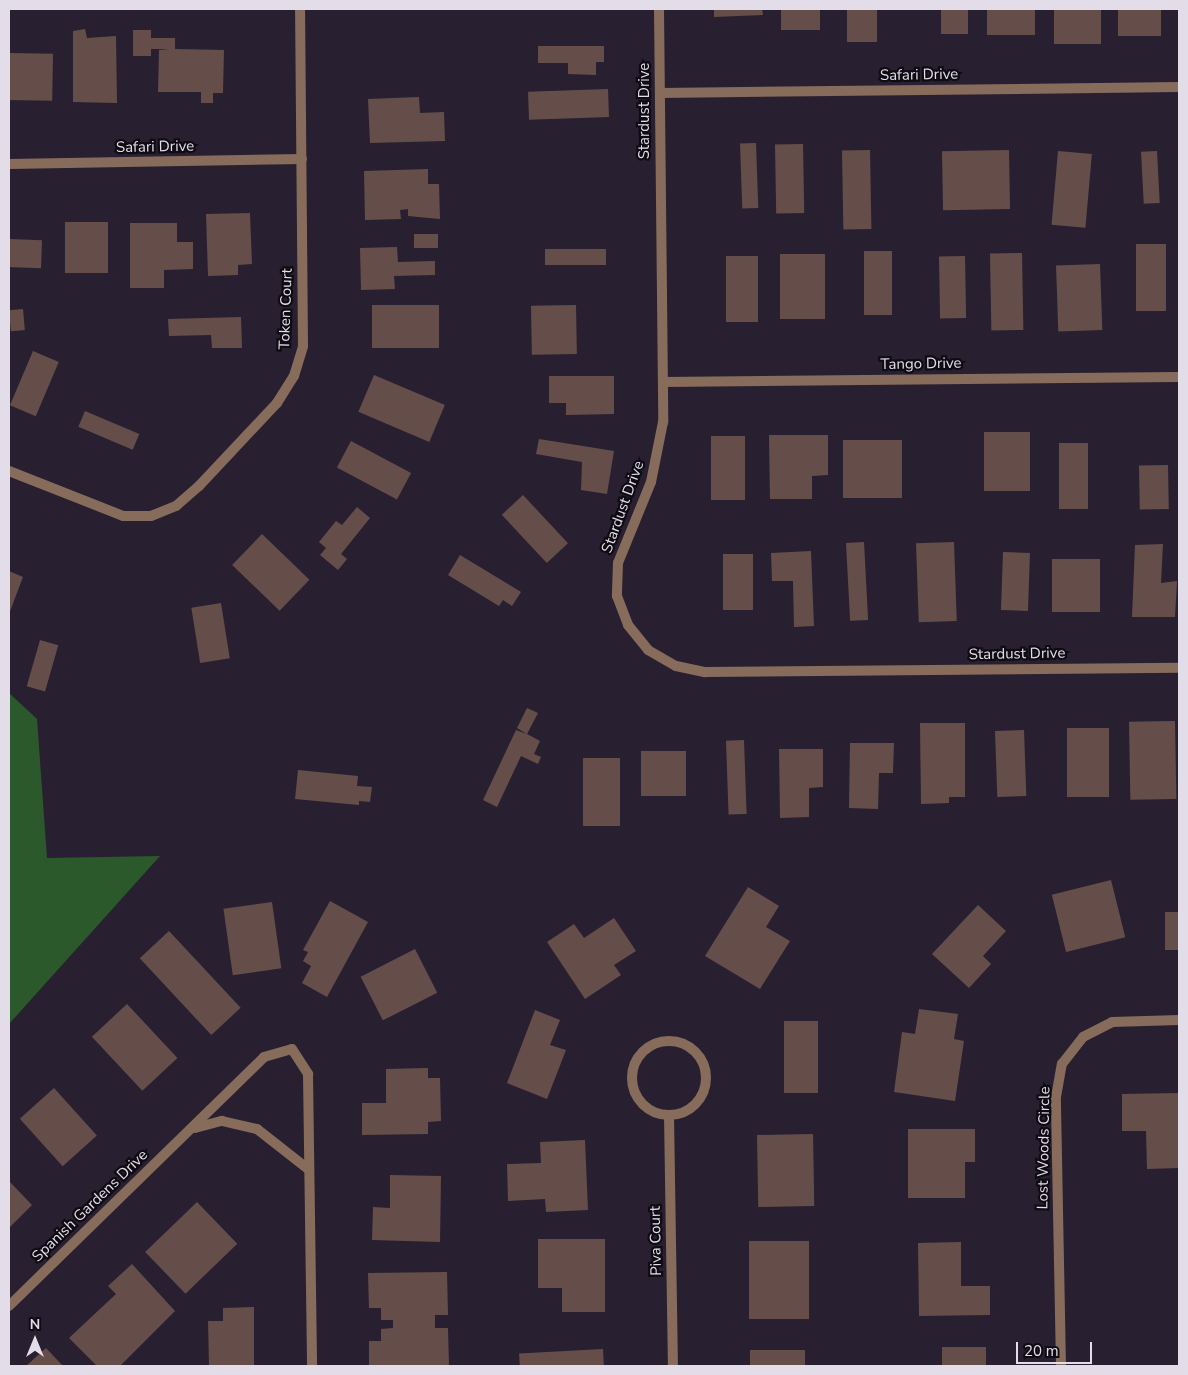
<!DOCTYPE html>
<style>
body{margin:0}
#map{position:relative;width:1188px;height:1375px;overflow:hidden;background:#282030;font-family:"Nunito Sans",sans-serif}
div>[style]{position:absolute}
[style*='--x']{left:calc(var(--x)*1px);top:calc(var(--y)*1px);width:calc(var(--w)*1px);rotate:calc(var(--a)*1deg)}
.green>*{inset:0;background:#2b592b}
.building>*{inset:0;background:#654e4a;transform-origin:0 0}
.minor>*{height:10px;margin:-5px;padding:0 5px;transform-origin:5px;border-radius:5px;background:#876c5b}
.minor>.ring{margin:-5px;padding:0;box-sizing:content-box;background:none;border:10px solid #876c5b;border-radius:50%}
span{translate:-50% -50%;white-space:nowrap;text-align:center;line-height:1.15;-webkit-text-stroke:4.5px #0f0b13;paint-order:stroke}
.street-label{font-size:15px;color:#e2dde8}
.frame{position:absolute;inset:0;border:10px solid #e2dde8;pointer-events:none}
.north{position:absolute;left:10px;top:1315px;width:50px;height:50px;-webkit-text-stroke:4px #0f0b13;paint-order:stroke;rotate:0deg;font-size:14px;font-weight:700;line-height:20px;text-align:center;color:#e2dde8}
.north::after{content:'';display:block;margin:auto;width:18px;height:22px;background:#e2dde8;clip-path:polygon(50% 0,100% 100%,50% 72%,0 100%)}
.scale{position:absolute;left:1016px;top:1342px;width:76px;height:22px;box-sizing:border-box;border:2px solid #e2dde8;border-top:0;padding-left:6px;font-size:15px;line-height:18px;white-space:nowrap;color:#e2dde8;-webkit-text-stroke:4px #0f0b13;paint-order:stroke}
</style>
<div id="map">
<div class="green">
<div style="clip-path:polygon(9px 693px,37px 719px,47px 858px,160px 856px,9px 1024px)"></div>
</div>
<div class="building">
<div style="clip-path:polygon(714px 9px,762px 9px,763px 15px,714px 17px)"></div>
<div style="left:781px;top:9px;width:39px;height:21px"></div>
<div style="left:847px;top:9px;width:30px;height:33px"></div>
<div style="left:941px;top:9px;width:27px;height:25px"></div>
<div style="left:987px;top:9px;width:48px;height:26px"></div>
<div style="left:1054px;top:9px;width:47px;height:35px"></div>
<div style="left:1118px;top:9px;width:43px;height:27px"></div>
<div style="clip-path:polygon(85px 29px,87px 38px,116px 36px,117px 103px,73px 102px,73px 31px)"></div>
<div style="clip-path:polygon(133px 30px,151px 30px,151px 38px,175px 38px,175px 49px,224px 50px,223px 93px,213px 93px,213px 103px,201px 103px,201px 92px,158px 92px,159px 50px,169px 49px,151px 49px,151px 56px,133px 56px)"></div>
<div style="clip-path:polygon(538px 46px,604px 46px,604px 62px,596px 62px,596px 75px,568px 74px,568px 63px,538px 63px)"></div>
<div style="left:9px;top:53px;width:44px;height:47px;rotate:1deg"></div>
<div style="left:608px;top:89px;width:28px;height:80px;rotate:88deg"></div>
<div style="clip-path:polygon(419px 97px,420px 113px,444px 112px,445px 141px,370px 143px,368px 99px)"></div>
<div style="left:756px;top:143px;width:65px;height:16px;rotate:88deg"></div>
<div style="left:803px;top:144px;width:69px;height:28px;rotate:89deg"></div>
<div style="left:870px;top:150px;width:79px;height:28px;rotate:89deg"></div>
<div style="left:1009px;top:150px;width:59px;height:67px;rotate:89deg"></div>
<div style="left:1058px;top:151px;width:34px;height:74px;rotate:5deg"></div>
<div style="left:1157px;top:151px;width:52px;height:16px;rotate:87deg"></div>
<div style="clip-path:polygon(428px 169px,428px 184px,439px 184px,440px 219px,408px 216px,408px 209px,400px 210px,401px 219px,365px 220px,364px 171px)"></div>
<div style="clip-path:polygon(250px 213px,252px 264px,238px 265px,238px 275px,208px 276px,206px 214px)"></div>
<div style="left:65px;top:222px;width:43px;height:51px"></div>
<div style="clip-path:polygon(130px 223px,177px 223px,177px 242px,193px 242px,193px 269px,164px 270px,164px 288px,130px 288px)"></div>
<div style="left:438px;top:234px;width:14px;height:24px;rotate:90deg"></div>
<div style="left:9px;top:239px;width:33px;height:28px;rotate:2deg"></div>
<div style="left:1136px;top:244px;width:30px;height:67px"></div>
<div style="clip-path:polygon(397px 247px,398px 262px,435px 261px,435px 275px,394px 276px,395px 289px,361px 290px,360px 248px)"></div>
<div style="left:545px;top:249px;width:61px;height:16px"></div>
<div style="left:864px;top:251px;width:28px;height:64px"></div>
<div style="left:1022px;top:253px;width:77px;height:32px;rotate:89deg"></div>
<div style="left:780px;top:254px;width:45px;height:65px"></div>
<div style="left:726px;top:256px;width:32px;height:66px"></div>
<div style="left:965px;top:256px;width:62px;height:26px;rotate:89deg"></div>
<div style="left:1100px;top:264px;width:66px;height:44px;rotate:88deg"></div>
<div style="left:372px;top:305px;width:67px;height:43px"></div>
<div style="left:576px;top:305px;width:49px;height:45px;rotate:89deg"></div>
<div style="left:23px;top:309px;width:21px;height:14px;rotate:85deg"></div>
<div style="clip-path:polygon(241px 317px,242px 348px,212px 348px,211px 335px,169px 336px,168px 319px)"></div>
<div style="left:33px;top:351px;width:28px;height:59px;rotate:23deg"></div>
<div style="left:374px;top:375px;width:77px;height:40px;rotate:23deg"></div>
<div style="clip-path:polygon(549px 376px,614px 376px,614px 414px,566px 415px,566px 403px,549px 403px)"></div>
<div style="left:85px;top:411px;width:59px;height:17px;rotate:23deg"></div>
<div style="left:984px;top:432px;width:46px;height:59px"></div>
<div style="clip-path:polygon(769px 435px,828px 435px,828px 475px,812px 476px,812px 499px,770px 499px)"></div>
<div style="left:711px;top:436px;width:34px;height:64px"></div>
<div style="clip-path:polygon(539px 439px,614px 451px,607px 494px,581px 490px,582px 462px,536px 454px)"></div>
<div style="left:843px;top:440px;width:59px;height:58px"></div>
<div style="left:351px;top:441px;width:68px;height:30px;rotate:28deg"></div>
<div style="left:1059px;top:443px;width:29px;height:66px"></div>
<div style="left:1168px;top:465px;width:44px;height:29px;rotate:89deg"></div>
<div style="left:523px;top:495px;width:66px;height:29px;rotate:47deg"></div>
<div style="clip-path:polygon(357px 507px,370px 518px,341px 554px,347px 559px,338px 570px,320px 555px,326px 548px,319px 542px,336px 521px,342px 525px)"></div>
<div style="left:262px;top:534px;width:66px;height:43px;rotate:44deg"></div>
<div style="left:864px;top:542px;width:78px;height:18px;rotate:87deg"></div>
<div style="left:954px;top:542px;width:79px;height:38px;rotate:88deg"></div>
<div style="clip-path:polygon(1163px 544px,1161px 583px,1177px 581px,1175px 617px,1132px 617px,1135px 545px)"></div>
<div style="clip-path:polygon(811px 551px,814px 626px,794px 627px,793px 581px,772px 581px,771px 553px)"></div>
<div style="left:1003px;top:552px;width:27px;height:58px;rotate:2deg"></div>
<div style="left:723px;top:554px;width:30px;height:56px"></div>
<div style="clip-path:polygon(460px 555px,521px 592px,512px 606px,503px 600px,499px 606px,448px 575px)"></div>
<div style="left:1052px;top:559px;width:48px;height:53px"></div>
<div style="clip-path:polygon(9px 571px,23px 577px,9px 614px)"></div>
<div style="left:221px;top:603px;width:56px;height:30px;rotate:81deg"></div>
<div style="left:40px;top:640px;width:19px;height:48px;rotate:16deg"></div>
<div style="clip-path:polygon(527px 708px,538px 713px,527px 734px,540px 741px,534px 754px,541px 757px,538px 764px,521px 756px,497px 807px,483px 800px,516px 730px,527px 734px,517px 728px)"></div>
<div style="left:1175px;top:721px;width:78px;height:46px;rotate:89deg"></div>
<div style="clip-path:polygon(920px 723px,965px 723px,965px 797px,949px 797px,949px 803px,921px 804px)"></div>
<div style="left:1067px;top:728px;width:42px;height:69px"></div>
<div style="left:1024px;top:730px;width:66px;height:29px;rotate:88deg"></div>
<div style="left:744px;top:740px;width:74px;height:18px;rotate:88deg"></div>
<div style="clip-path:polygon(850px 743px,894px 743px,893px 773px,879px 773px,878px 809px,849px 808px)"></div>
<div style="clip-path:polygon(779px 749px,823px 749px,823px 787px,809px 788px,809px 817px,780px 818px)"></div>
<div style="left:641px;top:751px;width:45px;height:45px"></div>
<div style="left:583px;top:758px;width:37px;height:68px"></div>
<div style="clip-path:polygon(298px 770px,358px 776px,357px 786px,372px 787px,370px 802px,359px 801px,359px 805px,295px 799px)"></div>
<div style="left:1111px;top:880px;width:59px;height:61px;rotate:76deg"></div>
<div style="clip-path:polygon(748px 887px,779px 906px,766px 927px,790px 941px,760px 989px,705px 956px)"></div>
<div style="clip-path:polygon(330px 901px,368px 922px,327px 997px,302px 983px,311px 966px,303px 961px,308px 952px,303px 950px)"></div>
<div style="left:272px;top:902px;width:67px;height:49px;rotate:82deg"></div>
<div style="clip-path:polygon(978px 905px,1006px 931px,983px 956px,991px 964px,969px 988px,932px 954px)"></div>
<div style="left:1165px;top:912px;width:14px;height:38px"></div>
<div style="clip-path:polygon(614px 918px,636px 951px,614px 965px,621px 975px,585px 999px,547px 942px,574px 924px,584px 938px)"></div>
<div style="left:169px;top:931px;width:105px;height:40px;rotate:47deg"></div>
<div style="left:415px;top:949px;width:49px;height:61px;rotate:63deg"></div>
<div style="left:127px;top:1004px;width:74px;height:48px;rotate:47deg"></div>
<div style="clip-path:polygon(919px 1009px,958px 1014px,954px 1039px,964px 1041px,955px 1101px,894px 1092px,902px 1032px,915px 1034px)"></div>
<div style="clip-path:polygon(535px 1010px,560px 1020px,550px 1045px,566px 1050px,547px 1099px,507px 1083px)"></div>
<div style="left:784px;top:1021px;width:34px;height:72px"></div>
<div style="clip-path:polygon(428px 1068px,428px 1078px,440px 1078px,441px 1121px,428px 1122px,428px 1134px,362px 1135px,362px 1103px,386px 1103px,386px 1069px)"></div>
<div style="left:54px;top:1088px;width:64px;height:46px;rotate:48deg"></div>
<div style="clip-path:polygon(1179px 1093px,1179px 1168px,1147px 1169px,1146px 1131px,1122px 1131px,1122px 1094px)"></div>
<div style="clip-path:polygon(908px 1129px,975px 1129px,975px 1162px,965px 1162px,965px 1198px,908px 1198px)"></div>
<div style="left:813px;top:1134px;width:72px;height:56px;rotate:89deg"></div>
<div style="clip-path:polygon(585px 1140px,588px 1210px,546px 1212px,545px 1199px,508px 1201px,507px 1164px,541px 1163px,540px 1142px)"></div>
<div style="clip-path:polygon(390px 1175px,441px 1176px,440px 1242px,372px 1240px,373px 1207px,390px 1208px)"></div>
<div style="clip-path:polygon(9px 1181px,32px 1205px,9px 1228px)"></div>
<div style="left:197px;top:1202px;width:58px;height:72px;rotate:46deg"></div>
<div style="clip-path:polygon(538px 1239px,605px 1239px,605px 1312px,562px 1312px,562px 1288px,538px 1288px)"></div>
<div style="left:749px;top:1241px;width:60px;height:78px"></div>
<div style="clip-path:polygon(961px 1242px,961px 1286px,990px 1286px,990px 1315px,919px 1316px,918px 1243px)"></div>
<div style="clip-path:polygon(132px 1264px,175px 1311px,120px 1366px,97px 1366px,69px 1338px,116px 1294px,108px 1286px)"></div>
<div style="clip-path:polygon(447px 1272px,448px 1315px,435px 1315px,435px 1328px,448px 1328px,449px 1366px,369px 1366px,369px 1341px,381px 1341px,381px 1329px,393px 1328px,393px 1320px,381px 1320px,381px 1308px,369px 1308px,368px 1273px)"></div>
<div style="clip-path:polygon(254px 1307px,254px 1366px,209px 1366px,208px 1321px,223px 1321px,223px 1308px)"></div>
<div style="left:942px;top:1347px;width:44px;height:19px"></div>
<div style="clip-path:polygon(46px 1348px,63px 1366px,26px 1366px)"></div>
<div style="left:603px;top:1349px;width:17px;height:84px;rotate:87deg"></div>
<div style="left:750px;top:1350px;width:55px;height:16px"></div>
</div>
<div class="minor">
<div style="--x:659;--y:9;--w:413;--a:89.4"></div>
<div style="--x:663;--y:422;--w:61;--a:101.3"></div>
<div style="--x:651;--y:482;--w:87;--a:112.2"></div>
<div style="--x:618;--y:563;--w:33;--a:92"></div>
<div style="--x:617;--y:596;--w:31;--a:69"></div>
<div style="--x:628;--y:625;--w:32;--a:51"></div>
<div style="--x:648;--y:650;--w:32;--a:30"></div>
<div style="--x:676;--y:666;--w:30;--a:12"></div>
<div style="--x:705;--y:672;--w:474;--a:-0.5"></div>
<div style="--x:660;--y:93;--w:519;--a:-0.66"></div>
<div style="--x:9;--y:164;--w:293;--a:-1"></div>
<div style="--x:663;--y:382;--w:516;--a:-0.56"></div>
<div style="--x:9;--y:471;--w:123;--a:21.5"></div>
<div style="--x:123;--y:516;--w:28;--a:0"></div>
<div style="--x:151;--y:516;--w:27;--a:-22"></div>
<div style="--x:176;--y:506;--w:30;--a:-41"></div>
<div style="--x:199;--y:486;--w:114;--a:-46.8"></div>
<div style="--x:277;--y:403;--w:32;--a:-58"></div>
<div style="--x:294;--y:376;--w:31;--a:-73"></div>
<div style="--x:303;--y:346;--w:337;--a:-90.5"></div>
<div class="ring" style="left:632px;top:1041px;width:64px;height:64px"></div>
<div style="--x:669;--y:1115;--w:251;--a:89.1"></div>
<div style="--x:195;--y:1128;--w:28;--a:-15"></div>
<div style="--x:222;--y:1121;--w:36;--a:13"></div>
<div style="--x:257;--y:1129;--w:65;--a:38.1"></div>
<div style="--x:9;--y:1306;--w:356;--a:-44.3"></div>
<div style="--x:264;--y:1057;--w:29;--a:-16"></div>
<div style="--x:292;--y:1049;--w:30;--a:57"></div>
<div style="--x:308;--y:1074;--w:292;--a:89.2"></div>
<div style="--x:1061;--y:1366;--w:269;--a:-91.1"></div>
<div style="--x:1056;--y:1097;--w:34;--a:-80"></div>
<div style="--x:1062;--y:1064;--w:34;--a:-52"></div>
<div style="--x:1083;--y:1037;--w:33;--a:-27"></div>
<div style="--x:1112;--y:1022;--w:67;--a:-1.7"></div>
</div>
<div class="street-label">
<span style="left:919px;top:75px;rotate:-1deg">Safari Drive</span>
<span style="left:645px;top:111px;rotate:-90deg">Stardust Drive</span>
<span style="left:155px;top:147px;rotate:-1deg">Safari Drive</span>
<span style="left:286px;top:309px;rotate:-88deg">Token Court</span>
<span style="left:921px;top:364px;rotate:-1deg">Tango Drive</span>
<span style="left:623px;top:507px;rotate:-70deg">Stardust Drive</span>
<span style="left:1017px;top:654px;rotate:-1deg">Stardust Drive</span>
<span style="left:1044px;top:1148px;rotate:-89deg">Lost Woods Circle</span>
<span style="left:90px;top:1206px;rotate:-44deg">Spanish Gardens Drive</span>
<span style="left:656px;top:1241px;rotate:-91deg">Piva Court</span>
</div>
<div class="frame"></div>
<div class="north">N</div>
<div class="scale">20 m</div>
</div>
